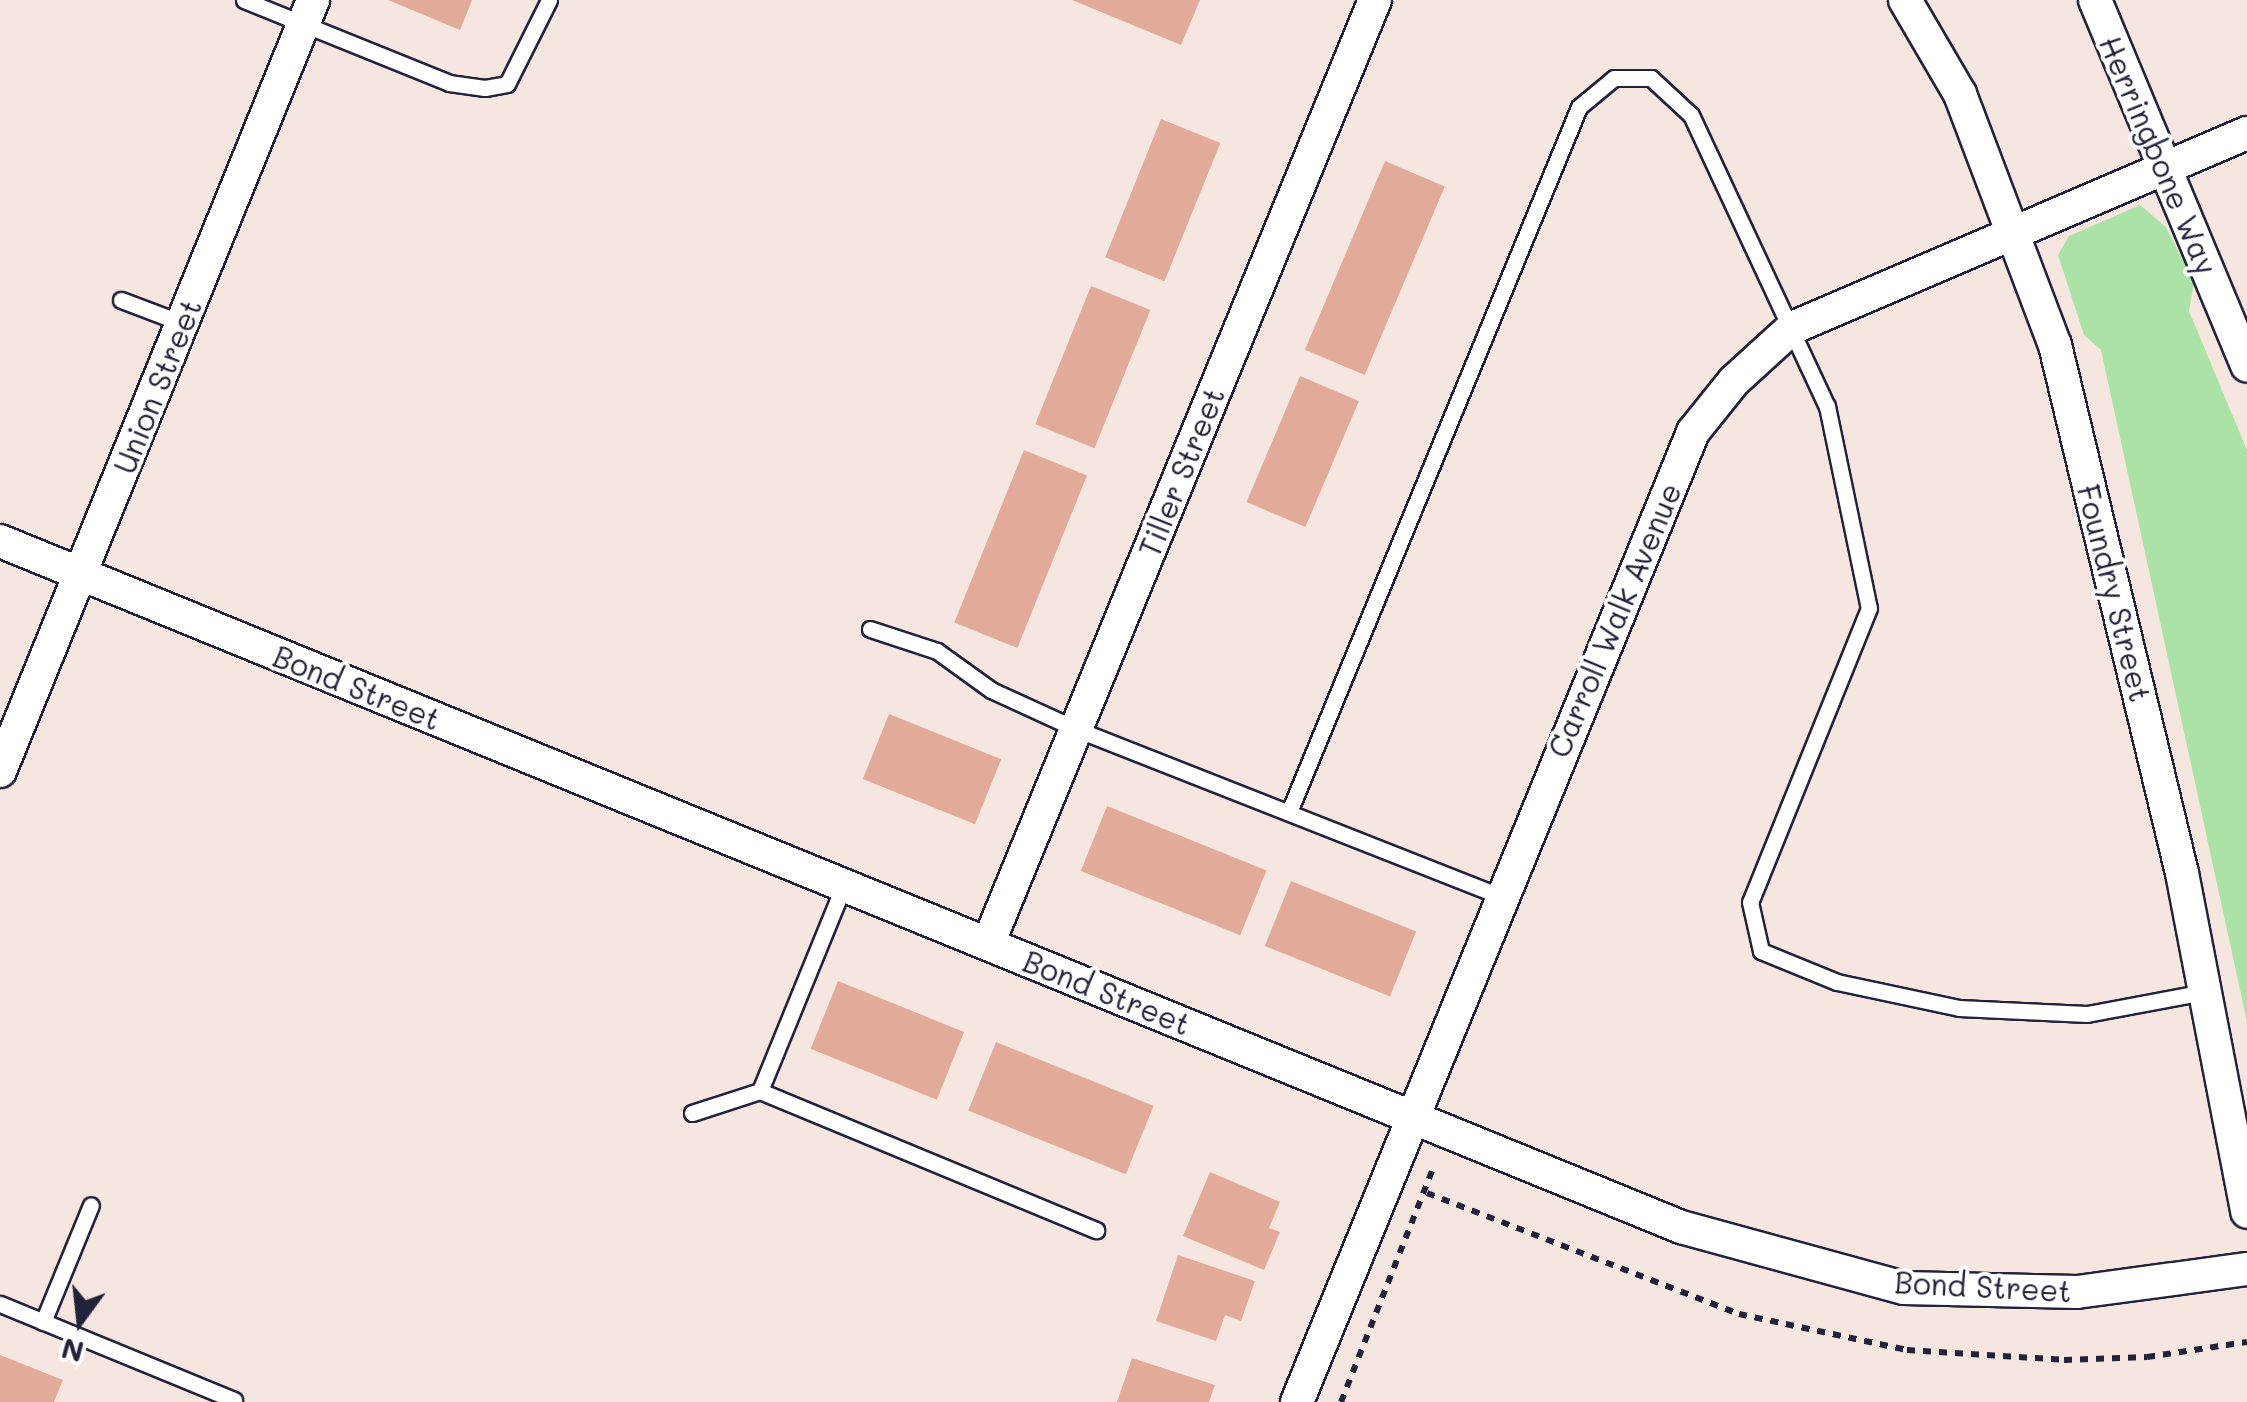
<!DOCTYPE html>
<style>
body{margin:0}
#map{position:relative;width:2247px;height:1402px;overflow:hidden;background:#f6e6e0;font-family:Mali,sans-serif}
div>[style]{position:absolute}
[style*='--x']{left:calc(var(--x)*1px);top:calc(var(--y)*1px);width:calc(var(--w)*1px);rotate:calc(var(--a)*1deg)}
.green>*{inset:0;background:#abe3a7}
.building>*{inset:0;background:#e2ab99;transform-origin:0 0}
.path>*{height:6px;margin-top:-3px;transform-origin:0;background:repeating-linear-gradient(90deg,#22223b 0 8px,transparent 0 16px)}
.roads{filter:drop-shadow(2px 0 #22223b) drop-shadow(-2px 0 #22223b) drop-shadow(0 2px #22223b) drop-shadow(0 -2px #22223b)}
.lane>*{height:15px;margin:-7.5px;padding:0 7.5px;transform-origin:7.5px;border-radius:7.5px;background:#fff}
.street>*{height:32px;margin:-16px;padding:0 16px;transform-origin:16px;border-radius:16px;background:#fff}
span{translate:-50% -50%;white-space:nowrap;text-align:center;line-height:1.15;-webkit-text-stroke:8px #fff;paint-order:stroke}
.street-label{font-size:30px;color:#22223b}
.north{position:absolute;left:30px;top:1272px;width:100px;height:100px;-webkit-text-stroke:8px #fff;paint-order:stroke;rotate:195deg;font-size:28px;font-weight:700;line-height:40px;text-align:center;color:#22223b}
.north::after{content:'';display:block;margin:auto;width:35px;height:45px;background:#22223b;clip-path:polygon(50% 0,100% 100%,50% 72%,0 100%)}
</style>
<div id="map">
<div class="green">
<div style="clip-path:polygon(2140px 205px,2166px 227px,2194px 282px,2189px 311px,2247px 450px,2247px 1022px,2101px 350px,2084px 335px,2058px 255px,2069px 236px)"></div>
</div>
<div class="building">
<div style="clip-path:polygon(388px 0,472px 0,460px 30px)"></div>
<div style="clip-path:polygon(1072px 0,1200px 0,1181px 45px)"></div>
<div style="left:1161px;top:119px;width:64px;height:149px;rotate:22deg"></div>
<div style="left:1385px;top:161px;width:65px;height:205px;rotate:23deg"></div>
<div style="left:1091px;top:286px;width:64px;height:149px;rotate:22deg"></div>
<div style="left:1300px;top:376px;width:64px;height:137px;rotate:23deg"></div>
<div style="left:1024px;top:450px;width:68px;height:186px;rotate:22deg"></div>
<div style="left:889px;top:714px;width:121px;height:70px;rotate:22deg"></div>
<div style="left:1107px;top:806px;width:172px;height:70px;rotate:22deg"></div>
<div style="left:1291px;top:881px;width:135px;height:70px;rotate:22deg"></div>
<div style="left:838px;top:981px;width:136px;height:73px;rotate:22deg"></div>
<div style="left:996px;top:1042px;width:170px;height:74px;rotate:22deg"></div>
<div style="clip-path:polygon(1210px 1172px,1280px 1202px,1269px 1228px,1280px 1232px,1264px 1270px,1183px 1236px)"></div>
<div style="clip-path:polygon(1178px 1255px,1255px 1281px,1241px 1321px,1225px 1315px,1216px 1341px,1156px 1321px)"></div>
<div style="clip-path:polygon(0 1355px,63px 1380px,54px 1402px,0 1402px)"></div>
<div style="clip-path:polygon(1132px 1358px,1215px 1385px,1209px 1402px,1117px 1402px)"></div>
</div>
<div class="path">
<div style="--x:1427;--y:1193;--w:335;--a:21.2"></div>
<div style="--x:1739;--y:1314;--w:172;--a:12.1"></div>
<div style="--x:1907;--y:1350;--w:157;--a:3.6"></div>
<div style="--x:2064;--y:1360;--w:83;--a:-2.1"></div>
<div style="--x:2147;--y:1357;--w:101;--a:-8.5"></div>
<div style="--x:1341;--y:1402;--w:248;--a:-68.5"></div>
</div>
<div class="roads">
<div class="lane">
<div style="--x:244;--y:0;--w:221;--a:22"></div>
<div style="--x:449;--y:83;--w:36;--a:8"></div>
<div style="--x:485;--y:88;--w:22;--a:-10"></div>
<div style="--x:507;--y:84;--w:94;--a:-63.4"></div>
<div style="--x:121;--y:300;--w:65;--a:20.7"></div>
<div style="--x:870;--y:629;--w:71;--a:18.2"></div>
<div style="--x:937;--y:651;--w:67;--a:35.8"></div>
<div style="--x:991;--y:690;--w:94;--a:24.6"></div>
<div style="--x:1076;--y:729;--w:456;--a:21.5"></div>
<div style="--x:1289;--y:812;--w:762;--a:-67.64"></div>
<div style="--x:1579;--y:107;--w:45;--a:-39.6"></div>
<div style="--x:1614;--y:78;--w:37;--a:0"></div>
<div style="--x:1651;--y:78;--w:54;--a:42.8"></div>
<div style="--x:1691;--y:115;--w:321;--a:65"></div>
<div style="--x:1827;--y:406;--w:206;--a:78.3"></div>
<div style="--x:1869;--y:608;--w:317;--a:112"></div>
<div style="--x:1750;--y:902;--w:50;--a:77.3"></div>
<div style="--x:1761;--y:951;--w:82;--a:22.2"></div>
<div style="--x:1837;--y:982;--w:125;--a:12"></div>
<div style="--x:1959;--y:1008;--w:128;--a:2.7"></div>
<div style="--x:2087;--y:1014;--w:120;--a:-10.6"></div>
<div style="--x:844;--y:885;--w:222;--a:112.2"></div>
<div style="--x:760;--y:1091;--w:364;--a:22.5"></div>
<div style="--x:692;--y:1113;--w:71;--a:-17.9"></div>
<div style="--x:0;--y:1304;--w:253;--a:22.3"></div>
<div style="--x:43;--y:1322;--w:126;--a:-67.7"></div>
</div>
<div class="street">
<div style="--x:1905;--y:0;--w:109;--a:59.7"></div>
<div style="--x:1960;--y:94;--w:268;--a:69.3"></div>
<div style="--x:2055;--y:345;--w:543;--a:76.48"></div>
<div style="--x:2182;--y:873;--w:345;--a:79.1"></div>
<div style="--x:2095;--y:0;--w:396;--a:67.4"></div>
<div style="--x:0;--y:541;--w:1816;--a:22.2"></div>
<div style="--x:1681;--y:1227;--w:231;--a:15.3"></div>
<div style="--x:1904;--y:1288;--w:173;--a:1.3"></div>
<div style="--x:2077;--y:1292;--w:172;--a:-7.7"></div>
<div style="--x:0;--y:771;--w:832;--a:-67.9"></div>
<div style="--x:988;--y:944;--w:1020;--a:-67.71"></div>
<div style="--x:1297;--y:1402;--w:1048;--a:-67.79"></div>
<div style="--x:1693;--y:432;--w:65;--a:-51.2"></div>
<div style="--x:1734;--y:381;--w:79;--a:-42.4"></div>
<div style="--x:1792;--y:328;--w:495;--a:-23.2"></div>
</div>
</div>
<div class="street-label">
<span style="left:2159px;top:155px;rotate:67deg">Herringbone Way</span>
<span style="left:157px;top:386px;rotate:-68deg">Union Street</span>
<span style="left:1181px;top:472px;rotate:-68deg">Tiller Street</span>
<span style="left:2115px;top:593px;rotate:76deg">Foundry Street</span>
<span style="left:1614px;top:620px;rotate:-67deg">Carroll Walk Avenue</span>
<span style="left:357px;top:687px;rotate:22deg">Bond Street</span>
<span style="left:1107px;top:992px;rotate:22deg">Bond Street</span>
<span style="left:1983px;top:1286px;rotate:3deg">Bond Street</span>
</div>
<div class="north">N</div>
</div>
